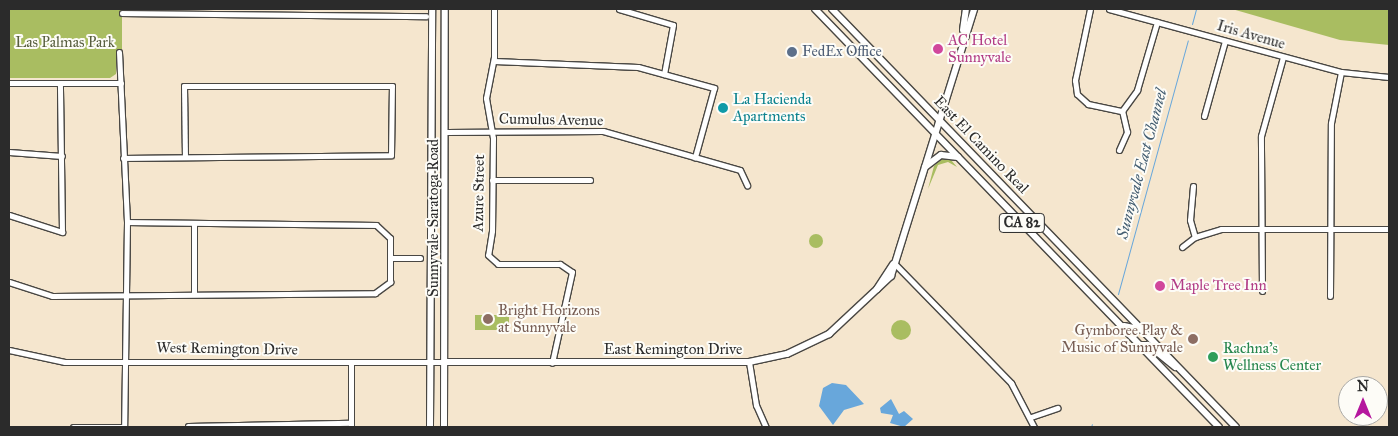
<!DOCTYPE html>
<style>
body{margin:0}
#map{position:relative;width:1398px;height:436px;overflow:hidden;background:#f5e6ce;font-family:"IM FELL Great Primer",serif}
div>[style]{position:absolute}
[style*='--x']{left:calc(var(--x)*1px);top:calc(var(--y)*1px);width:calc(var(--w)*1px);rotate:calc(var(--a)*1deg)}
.green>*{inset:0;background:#a9bd61;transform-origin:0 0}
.round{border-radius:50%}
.water>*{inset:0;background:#68a7db}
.stream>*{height:1px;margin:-0.5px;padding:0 0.5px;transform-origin:0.5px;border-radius:0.5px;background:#68a7db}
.roads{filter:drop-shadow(1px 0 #494743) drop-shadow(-1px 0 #494743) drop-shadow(0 1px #494743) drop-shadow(0 -1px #494743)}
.minor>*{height:5px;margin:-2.5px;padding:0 2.5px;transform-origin:2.5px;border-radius:2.5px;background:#fff}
.major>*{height:6px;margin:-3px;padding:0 3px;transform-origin:3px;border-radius:3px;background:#fff}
.dots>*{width:14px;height:14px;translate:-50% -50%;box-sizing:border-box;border:2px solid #fdfcf7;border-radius:50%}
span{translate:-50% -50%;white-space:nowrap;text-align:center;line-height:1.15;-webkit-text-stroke:4px #fdfcf7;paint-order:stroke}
.shield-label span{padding:1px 4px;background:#fdfcf7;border:1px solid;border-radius:4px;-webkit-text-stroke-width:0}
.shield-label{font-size:14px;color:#2b2b2b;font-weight:700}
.street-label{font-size:15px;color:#2b2b2b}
.hotel-label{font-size:15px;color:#b23c85}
.left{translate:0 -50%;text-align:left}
.park-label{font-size:15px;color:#575e3e}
.service-label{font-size:15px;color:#4e5e75}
.culture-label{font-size:15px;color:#0d838f}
.education-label{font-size:15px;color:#785e54}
.right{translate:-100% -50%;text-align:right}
.leisure-label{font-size:15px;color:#27864d}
.water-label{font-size:16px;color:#435d71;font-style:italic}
.frame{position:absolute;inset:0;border:10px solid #2b2b2b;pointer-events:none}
.north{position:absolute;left:1338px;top:376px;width:50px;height:50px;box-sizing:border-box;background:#fdfcf7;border:1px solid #a9a8a5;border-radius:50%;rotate:0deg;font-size:14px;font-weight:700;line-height:20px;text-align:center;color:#2b2b2b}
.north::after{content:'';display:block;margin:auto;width:18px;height:22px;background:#b5179e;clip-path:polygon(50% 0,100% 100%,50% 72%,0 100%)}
</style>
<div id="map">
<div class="green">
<div style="clip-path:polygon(9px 9px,122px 9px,122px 52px,117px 52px,116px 74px,110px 78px,9px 78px)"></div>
<div style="clip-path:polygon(1232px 9px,1389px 9px,1389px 45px,1340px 40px)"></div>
<div style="clip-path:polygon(942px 159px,951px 160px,957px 167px,948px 162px,938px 165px,928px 189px,934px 166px)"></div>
<div class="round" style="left:809px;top:234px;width:14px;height:14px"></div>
<div style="left:475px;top:315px;width:34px;height:15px"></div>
<div class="round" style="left:891px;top:320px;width:20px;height:20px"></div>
</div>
<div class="water">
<div style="clip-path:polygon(832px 383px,846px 385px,864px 404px,844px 410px,833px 425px,819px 406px,823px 388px)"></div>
<div style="clip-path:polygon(891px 399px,899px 414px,904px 411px,913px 419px,904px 427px,890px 423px,893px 415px,881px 413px,880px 408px)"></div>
</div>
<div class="stream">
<div style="--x:1192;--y:24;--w:16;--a:-75"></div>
<div style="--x:1118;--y:294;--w:263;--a:-74.6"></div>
<div style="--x:1091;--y:427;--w:3;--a:-72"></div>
</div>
<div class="roads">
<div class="minor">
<div style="--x:494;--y:9;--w:48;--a:90"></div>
<div style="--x:494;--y:57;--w:42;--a:101"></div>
<div style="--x:486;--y:98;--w:41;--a:80.1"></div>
<div style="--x:493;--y:138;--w:93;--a:90.6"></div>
<div style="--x:492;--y:231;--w:24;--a:99"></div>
<div style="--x:488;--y:255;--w:13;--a:42"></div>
<div style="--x:498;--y:264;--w:62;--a:0"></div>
<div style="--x:560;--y:264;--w:14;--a:34"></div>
<div style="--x:572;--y:272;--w:93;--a:102.4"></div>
<div style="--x:619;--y:9;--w:56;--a:16.5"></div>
<div style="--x:673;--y:25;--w:50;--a:100.4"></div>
<div style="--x:1090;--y:9;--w:73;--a:101.9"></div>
<div style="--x:1075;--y:80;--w:14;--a:82"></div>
<div style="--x:1077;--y:94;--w:15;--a:42"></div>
<div style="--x:1088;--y:104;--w:35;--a:12"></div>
<div style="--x:1109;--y:9;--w:240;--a:15.2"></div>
<div style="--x:1341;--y:72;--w:48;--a:5.9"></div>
<div style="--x:122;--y:13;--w:304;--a:0.6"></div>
<div style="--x:119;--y:52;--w:170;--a:87.3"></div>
<div style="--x:127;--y:222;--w:205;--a:90.8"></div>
<div style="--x:494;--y:61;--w:144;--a:2.4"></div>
<div style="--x:638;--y:67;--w:79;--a:15.4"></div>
<div style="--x:714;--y:88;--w:72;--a:105.4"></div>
<div style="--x:9;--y:83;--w:112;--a:0"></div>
<div style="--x:1122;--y:111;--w:26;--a:-54"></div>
<div style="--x:1137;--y:90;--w:71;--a:-73.6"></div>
<div style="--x:1204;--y:116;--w:78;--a:-74.4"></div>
<div style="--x:446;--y:132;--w:157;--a:-0.4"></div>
<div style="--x:603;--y:131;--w:142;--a:15.9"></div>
<div style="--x:740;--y:170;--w:17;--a:65"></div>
<div style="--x:1119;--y:150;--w:20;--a:-66"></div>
<div style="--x:1127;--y:132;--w:22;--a:-103"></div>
<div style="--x:9;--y:152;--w:53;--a:4.3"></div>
<div style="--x:123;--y:158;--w:268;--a:-0.6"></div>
<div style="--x:391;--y:155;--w:69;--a:-89.2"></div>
<div style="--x:392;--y:86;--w:208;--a:180"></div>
<div style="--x:184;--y:86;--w:71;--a:89.2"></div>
<div style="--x:492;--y:180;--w:98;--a:0"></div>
<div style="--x:1193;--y:186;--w:34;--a:95"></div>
<div style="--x:1190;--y:220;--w:18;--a:74"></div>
<div style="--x:9;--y:215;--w:56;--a:17.8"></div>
<div style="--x:62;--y:232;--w:149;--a:-90.8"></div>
<div style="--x:1182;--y:247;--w:16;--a:-38"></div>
<div style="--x:1195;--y:237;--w:27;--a:-17"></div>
<div style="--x:1221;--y:229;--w:168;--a:0"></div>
<div style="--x:391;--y:258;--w:29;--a:0"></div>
<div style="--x:894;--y:263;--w:168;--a:45.7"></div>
<div style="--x:1011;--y:383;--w:50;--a:62.4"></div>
<div style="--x:9;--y:282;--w:45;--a:18"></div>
<div style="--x:52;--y:296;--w:323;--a:-0.5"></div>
<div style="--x:375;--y:293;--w:19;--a:-36"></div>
<div style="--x:390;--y:282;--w:44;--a:-90"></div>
<div style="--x:390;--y:238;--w:19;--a:-137"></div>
<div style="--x:376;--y:225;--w:249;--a:-179.3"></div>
<div style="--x:1262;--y:291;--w:155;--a:-90.4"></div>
<div style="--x:1261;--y:136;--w:82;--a:-74.4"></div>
<div style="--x:194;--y:292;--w:69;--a:-90"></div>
<div style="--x:1330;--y:296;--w:173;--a:-89.7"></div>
<div style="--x:1331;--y:123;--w:52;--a:-78.9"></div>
<div style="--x:9;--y:350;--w:57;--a:12.1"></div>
<div style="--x:65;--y:362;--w:381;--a:0"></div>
<div style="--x:749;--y:362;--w:44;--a:80.8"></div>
<div style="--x:756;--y:405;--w:24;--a:66"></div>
<div style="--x:1031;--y:417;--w:28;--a:-19"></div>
<div style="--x:188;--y:426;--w:163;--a:-1.1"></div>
<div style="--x:73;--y:427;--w:51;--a:0"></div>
<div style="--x:351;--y:427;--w:64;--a:-90"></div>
</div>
<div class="major">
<div style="--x:815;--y:9;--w:581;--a:45.98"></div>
<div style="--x:832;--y:9;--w:581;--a:45.98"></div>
<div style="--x:963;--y:30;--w:21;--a:-82"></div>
<div style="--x:925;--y:167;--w:20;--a:-37"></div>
<div style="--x:941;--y:155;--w:17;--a:7"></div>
<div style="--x:877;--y:289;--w:30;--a:-57"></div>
<div style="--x:1124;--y:326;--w:19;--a:12"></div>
<div style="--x:1140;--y:345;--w:8;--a:0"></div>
<div style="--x:1148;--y:345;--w:35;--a:39"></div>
<div style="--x:446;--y:362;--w:303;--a:0"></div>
<div style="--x:749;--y:362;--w:39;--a:-12"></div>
<div style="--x:787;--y:354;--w:47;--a:-25.5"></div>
<div style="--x:829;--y:334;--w:85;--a:-43.1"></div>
<div style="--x:891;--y:276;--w:280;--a:-72.7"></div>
<div style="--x:430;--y:427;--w:418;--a:-89.7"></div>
<div style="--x:444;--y:427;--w:418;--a:-89.9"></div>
</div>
</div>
<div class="dots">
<div style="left:938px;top:49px;background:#d1479c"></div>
<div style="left:792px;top:52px;background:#5c6f8a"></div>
<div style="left:723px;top:108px;background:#0f9aa8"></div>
<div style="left:1160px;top:286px;background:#d1479c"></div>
<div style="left:488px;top:319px;background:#8d6e63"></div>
<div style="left:1193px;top:339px;background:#8d6e63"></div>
<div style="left:1213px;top:357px;background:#2e9e5b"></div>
</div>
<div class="shield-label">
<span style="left:1022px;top:223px">CA 82</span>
</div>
<div class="street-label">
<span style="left:1251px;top:35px;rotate:16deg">Iris Avenue</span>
<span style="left:551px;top:120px;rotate:1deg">Cumulus Avenue</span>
<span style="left:981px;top:145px;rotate:46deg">East El Camino Real</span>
<span style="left:479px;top:193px;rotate:-89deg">Azure Street</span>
<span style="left:434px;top:218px;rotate:-90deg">Sunnyvale-Saratoga Road</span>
<span style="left:227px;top:349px;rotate:1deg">West Remington Drive</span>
<span style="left:673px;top:350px">East Remington Drive</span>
</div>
<div class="hotel-label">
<span class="left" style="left:948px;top:49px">AC Hotel<br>Sunnyvale</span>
<span class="left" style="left:1170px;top:286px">Maple Tree Inn</span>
</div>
<div class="park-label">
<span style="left:65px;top:43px">Las Palmas Park</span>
</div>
<div class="service-label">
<span class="left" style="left:802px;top:52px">FedEx Office</span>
</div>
<div class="culture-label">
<span class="left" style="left:733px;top:108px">La Hacienda<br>Apartments</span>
</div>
<div class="education-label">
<span class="left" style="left:498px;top:319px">Bright Horizons<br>at Sunnyvale</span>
<span class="right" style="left:1183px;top:339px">Gymboree Play &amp;<br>Music of Sunnyvale</span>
</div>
<div class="leisure-label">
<span class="left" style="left:1223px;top:357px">Rachna's<br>Wellness Center</span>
</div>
<div class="water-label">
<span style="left:1142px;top:164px;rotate:-75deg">Sunnyvale East Channel</span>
</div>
<div class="frame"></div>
<div class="north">N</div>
</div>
